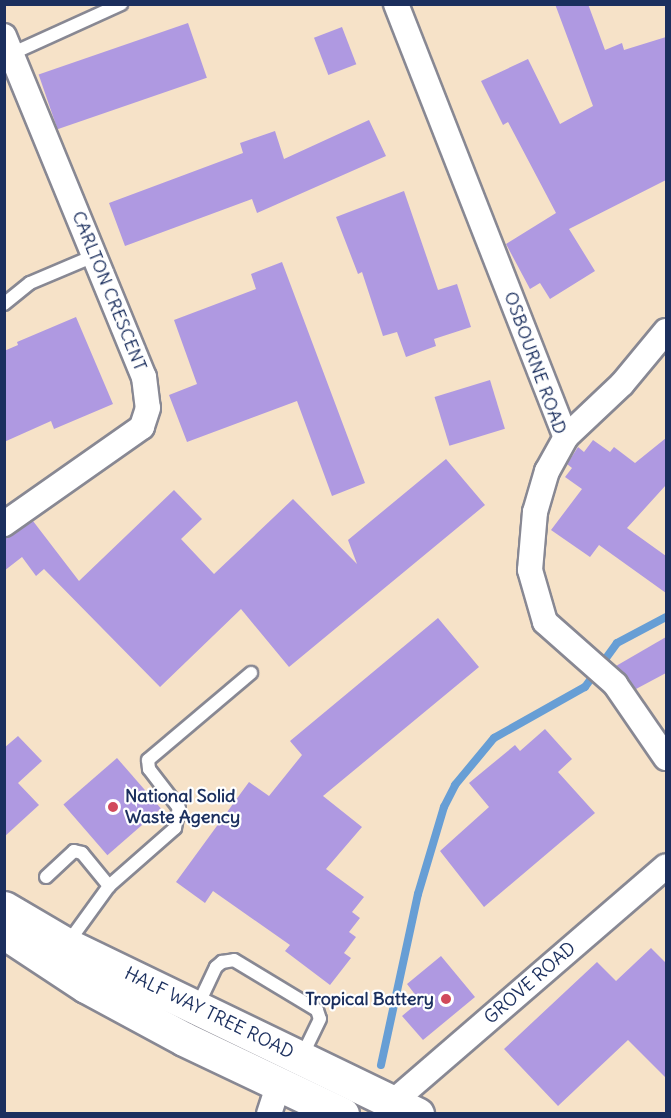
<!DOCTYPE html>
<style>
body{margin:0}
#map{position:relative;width:671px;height:1118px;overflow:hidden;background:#f6e2c8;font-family:Delius,sans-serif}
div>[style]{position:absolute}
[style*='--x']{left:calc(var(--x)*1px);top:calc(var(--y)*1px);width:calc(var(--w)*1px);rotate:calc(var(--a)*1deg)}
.stream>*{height:8px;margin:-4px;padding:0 4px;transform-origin:4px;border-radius:4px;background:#679ed5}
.building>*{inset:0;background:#af99e1;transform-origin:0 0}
.roads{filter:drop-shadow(2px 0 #888893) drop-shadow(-2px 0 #888893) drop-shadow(0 2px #888893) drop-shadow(0 -2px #888893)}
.service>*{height:12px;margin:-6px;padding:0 6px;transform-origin:6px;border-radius:6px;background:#fff}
.minor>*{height:24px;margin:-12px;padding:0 12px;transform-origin:12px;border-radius:12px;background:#fff}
.primary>*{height:33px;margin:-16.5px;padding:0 16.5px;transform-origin:16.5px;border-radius:16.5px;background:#fff}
.dots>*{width:16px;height:16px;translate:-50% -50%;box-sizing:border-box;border:3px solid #fff;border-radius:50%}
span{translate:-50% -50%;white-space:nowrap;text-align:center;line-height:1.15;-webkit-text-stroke:4.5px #fff;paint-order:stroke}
.street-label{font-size:18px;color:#1b2f5e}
.poi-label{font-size:18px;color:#1b2f5e;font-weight:700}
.left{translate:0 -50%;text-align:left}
.right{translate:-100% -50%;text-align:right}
.frame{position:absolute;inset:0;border:6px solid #1b2f5e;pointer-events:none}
</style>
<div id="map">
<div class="stream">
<div style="--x:381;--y:1065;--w:175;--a:-77.8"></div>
<div style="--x:418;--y:894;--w:91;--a:-73.4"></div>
<div style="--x:444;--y:807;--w:25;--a:-63"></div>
<div style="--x:455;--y:785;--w:61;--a:-50.3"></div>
<div style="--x:494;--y:738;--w:104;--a:-29.3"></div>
<div style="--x:585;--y:687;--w:54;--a:-54"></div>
<div style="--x:617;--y:643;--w:55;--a:-28"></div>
</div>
<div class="building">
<div style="clip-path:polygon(555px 4px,588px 4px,605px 50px,622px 43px,624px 50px,666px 37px,666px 180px,569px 229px,595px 271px,550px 299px,540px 283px,530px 289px,506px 244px,556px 213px,508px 122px,503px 125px,481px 81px,528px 59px,560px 124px,593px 106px)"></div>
<div style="left:188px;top:23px;width:58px;height:158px;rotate:71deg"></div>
<div style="left:342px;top:27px;width:40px;height:30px;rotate:69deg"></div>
<div style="clip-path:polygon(369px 120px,386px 156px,257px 213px,252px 199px,125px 246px,109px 203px,243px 153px,240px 143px,275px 131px,284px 159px)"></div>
<div style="clip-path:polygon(404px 191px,438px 290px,457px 284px,471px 327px,434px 339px,436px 346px,406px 357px,397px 332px,383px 336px,362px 272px,358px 274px,336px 217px)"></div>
<div style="clip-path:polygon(282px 262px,365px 483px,332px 496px,297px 401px,187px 442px,169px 395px,197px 384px,174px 320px,256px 289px,251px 274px)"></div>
<div style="clip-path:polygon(76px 317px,113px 404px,54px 429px,51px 421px,4px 442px,4px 351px,18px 345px,17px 342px)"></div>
<div style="left:490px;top:380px;width:51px;height:58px;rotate:73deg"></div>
<div style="clip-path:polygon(666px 438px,666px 485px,627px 528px,666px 556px,666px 593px,599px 545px,590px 557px,551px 530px,582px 489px,565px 477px,572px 468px,567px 464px,578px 447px,584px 452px,593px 440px,610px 452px,614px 447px,635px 463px)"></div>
<div style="clip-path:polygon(446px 459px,485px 505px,289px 667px,241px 609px,160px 687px,44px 569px,36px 576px,22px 557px,4px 571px,4px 538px,33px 521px,79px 581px,174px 490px,202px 519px,181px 539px,214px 574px,293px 499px,357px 564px,348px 540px)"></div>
<div style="clip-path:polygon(438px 618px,479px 667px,323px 796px,362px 827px,326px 869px,364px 897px,352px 912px,360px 918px,349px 932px,356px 937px,344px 953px,351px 958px,330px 985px,285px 951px,290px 945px,213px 891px,205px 903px,176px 882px,249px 782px,269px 796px,302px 755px,290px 741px)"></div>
<div style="clip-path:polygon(666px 637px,666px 673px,636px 689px,616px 666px)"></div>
<div style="clip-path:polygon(545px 729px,572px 759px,558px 772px,595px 813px,484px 907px,440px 851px,489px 807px,469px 783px,515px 745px,520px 751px)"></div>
<div style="clip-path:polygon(18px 736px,42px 761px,18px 783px,39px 805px,4px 837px,4px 748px)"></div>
<div style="left:117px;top:758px;width:67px;height:71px;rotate:49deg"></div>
<div style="clip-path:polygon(651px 948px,666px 963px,666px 1078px,628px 1040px,558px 1106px,504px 1049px,597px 962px,616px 981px)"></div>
<div style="clip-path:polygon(441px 956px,475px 997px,423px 1040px,402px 1016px,420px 1001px,407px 984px)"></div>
</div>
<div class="roads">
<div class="service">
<div style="--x:11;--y:54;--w:121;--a:-24.4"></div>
<div style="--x:4;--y:304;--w:33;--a:-39"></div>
<div style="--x:30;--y:283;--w:69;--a:-22.9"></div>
<div style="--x:46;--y:877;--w:38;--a:-43"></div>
<div style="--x:74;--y:851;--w:8;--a:14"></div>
<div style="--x:82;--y:853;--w:43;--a:50.7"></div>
<div style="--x:67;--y:944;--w:72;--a:-54.1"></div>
<div style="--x:109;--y:886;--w:88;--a:-41.3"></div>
<div style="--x:175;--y:828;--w:20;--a:-79"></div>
<div style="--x:179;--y:808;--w:49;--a:-127.6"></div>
<div style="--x:149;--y:769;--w:9;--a:-96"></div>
<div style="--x:148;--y:760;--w:135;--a:-40.2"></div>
<div style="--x:198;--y:1005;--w:42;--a:-64.7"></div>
<div style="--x:216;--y:967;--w:8;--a:-40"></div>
<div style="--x:222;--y:962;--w:12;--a:-9"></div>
<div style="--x:234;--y:960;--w:97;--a:31.1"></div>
<div style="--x:317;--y:1010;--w:9;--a:72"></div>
<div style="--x:320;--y:1019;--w:41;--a:115.9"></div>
</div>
<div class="minor">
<div style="--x:396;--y:4;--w:465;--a:68.6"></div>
<div style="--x:4;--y:36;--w:369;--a:67.7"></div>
<div style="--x:144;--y:377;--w:31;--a:83"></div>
<div style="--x:148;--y:408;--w:20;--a:108"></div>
<div style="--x:142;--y:427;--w:169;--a:144.9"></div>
<div style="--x:666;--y:331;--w:69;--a:129.7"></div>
<div style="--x:622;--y:384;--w:77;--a:136.6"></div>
<div style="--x:566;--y:437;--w:39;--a:119"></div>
<div style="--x:547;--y:471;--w:43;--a:106.3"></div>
<div style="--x:535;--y:512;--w:58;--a:94.9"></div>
<div style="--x:530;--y:570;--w:54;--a:73.9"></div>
<div style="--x:545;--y:622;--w:94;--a:41.5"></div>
<div style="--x:615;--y:684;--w:90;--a:55.4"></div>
<div style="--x:394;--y:1101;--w:359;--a:-40.8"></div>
<div style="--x:269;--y:1114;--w:33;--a:-72"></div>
</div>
<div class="primary">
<div style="--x:4;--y:908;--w:73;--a:30.4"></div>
<div style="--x:67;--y:945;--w:389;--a:25.8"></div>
<div style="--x:4;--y:932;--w:98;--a:33.4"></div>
<div style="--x:86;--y:986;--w:111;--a:28.4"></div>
<div style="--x:184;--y:1039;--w:175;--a:25.4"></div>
</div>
</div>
<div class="dots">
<div style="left:113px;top:807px;background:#d1495b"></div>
<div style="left:446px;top:999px;background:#d1495b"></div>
</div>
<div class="street-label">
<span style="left:109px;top:291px;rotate:68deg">CARLTON CRESCENT</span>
<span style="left:535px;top:363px;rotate:70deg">OSBOURNE ROAD</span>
<span style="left:530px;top:983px;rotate:-41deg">GROVE ROAD</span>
<span style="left:209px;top:1013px;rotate:26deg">HALF WAY TREE ROAD</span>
</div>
<div class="poi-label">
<span class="left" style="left:125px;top:807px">National Solid<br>Waste Agency</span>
<span class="right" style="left:434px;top:999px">Tropical Battery</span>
</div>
<div class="frame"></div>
</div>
